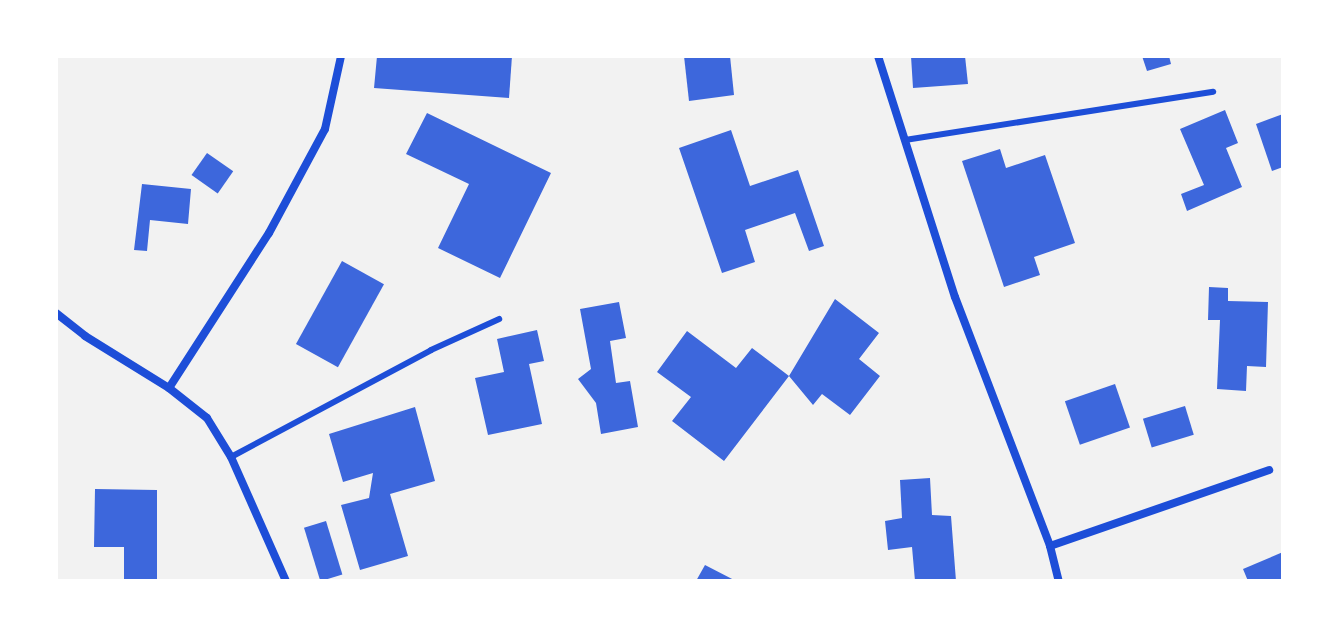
<!DOCTYPE html>
<style>
body{margin:0}
#map{position:relative;width:1339px;height:637px;overflow:hidden;background:#f2f2f2;font-family:"Golos Text",sans-serif}
div>[style]{position:absolute}
[style*='--x']{left:calc(var(--x)*1px);top:calc(var(--y)*1px);width:calc(var(--w)*1px);rotate:calc(var(--a)*1deg)}
.building>*{inset:0;background:#3d67dc;transform-origin:0 0}
.service>*{height:6px;margin:-3px;padding:0 3px;transform-origin:3px;border-radius:3px;background:#1d4ed8}
.minor>*{height:8px;margin:-4px;padding:0 4px;transform-origin:4px;border-radius:4px;background:#1d4ed8}
span{translate:-50% -50%;white-space:nowrap;text-align:center;line-height:1.15;-webkit-text-stroke:7px #fff;paint-order:stroke}
.frame{position:absolute;inset:0;border:58px solid #fff;pointer-events:none}
</style>
<div id="map">
<div class="building">
<div style="clip-path:polygon(377px 56px,512px 56px,509px 98px,374px 88px)"></div>
<div style="clip-path:polygon(684px 56px,730px 56px,734px 95px,689px 101px)"></div>
<div style="clip-path:polygon(911px 56px,965px 56px,968px 84px,913px 88px)"></div>
<div style="clip-path:polygon(1142px 56px,1169px 56px,1171px 64px,1147px 71px)"></div>
<div style="clip-path:polygon(1225px 110px,1238px 143px,1226px 148px,1242px 187px,1187px 211px,1181px 194px,1204px 185px,1180px 129px)"></div>
<div style="clip-path:polygon(427px 113px,551px 173px,500px 278px,438px 248px,469px 184px,406px 154px)"></div>
<div style="clip-path:polygon(1283px 114px,1283px 167px,1272px 171px,1256px 124px)"></div>
<div style="clip-path:polygon(731px 130px,750px 186px,798px 170px,824px 246px,809px 251px,795px 213px,745px 230px,755px 262px,722px 273px,679px 148px)"></div>
<div style="clip-path:polygon(1000px 149px,1006px 168px,1045px 155px,1075px 243px,1034px 257px,1040px 275px,1004px 287px,962px 161px)"></div>
<div style="left:207px;top:153px;width:32px;height:27px;rotate:35deg"></div>
<div style="clip-path:polygon(142px 184px,191px 189px,188px 224px,150px 220px,147px 251px,134px 250px)"></div>
<div style="left:342px;top:261px;width:48px;height:95px;rotate:29deg"></div>
<div style="clip-path:polygon(1209px 287px,1228px 288px,1228px 301px,1268px 302px,1266px 367px,1247px 366px,1246px 391px,1217px 389px,1220px 320px,1208px 320px)"></div>
<div style="clip-path:polygon(835px 299px,879px 333px,859px 359px,880px 376px,850px 415px,822px 394px,813px 405px,789px 376px)"></div>
<div style="clip-path:polygon(619px 302px,626px 338px,610px 341px,616px 383px,630px 381px,638px 427px,601px 434px,596px 403px,578px 379px,591px 369px,580px 309px)"></div>
<div style="clip-path:polygon(537px 330px,544px 361px,529px 364px,542px 424px,488px 435px,475px 378px,504px 372px,497px 339px)"></div>
<div style="clip-path:polygon(687px 331px,736px 368px,752px 348px,789px 376px,724px 461px,672px 421px,691px 397px,657px 372px)"></div>
<div style="left:1115px;top:384px;width:46px;height:53px;rotate:71deg"></div>
<div style="left:1185px;top:406px;width:30px;height:44px;rotate:73deg"></div>
<div style="clip-path:polygon(415px 407px,435px 481px,390px 494px,408px 556px,360px 570px,341px 505px,369px 498px,373px 473px,343px 482px,329px 434px)"></div>
<div style="clip-path:polygon(930px 478px,932px 515px,951px 516px,956px 581px,915px 581px,912px 547px,888px 550px,885px 521px,902px 518px,900px 480px)"></div>
<div style="clip-path:polygon(95px 489px,157px 490px,157px 581px,124px 581px,124px 547px,94px 547px)"></div>
<div style="left:326px;top:521px;width:56px;height:23px;rotate:73deg"></div>
<div style="clip-path:polygon(1283px 552px,1283px 581px,1248px 581px,1243px 569px)"></div>
<div style="clip-path:polygon(705px 565px,736px 581px,696px 581px)"></div>
</div>
<div class="service">
<div style="--x:905;--y:140;--w:312;--a:-8.9"></div>
<div style="--x:231;--y:457;--w:227;--a:-28.1"></div>
<div style="--x:431;--y:350;--w:75;--a:-24.5"></div>
</div>
<div class="minor">
<div style="--x:878;--y:56;--w:253;--a:72.3"></div>
<div style="--x:955;--y:297;--w:267;--a:69.1"></div>
<div style="--x:1050;--y:546;--w:36;--a:76"></div>
<div style="--x:56;--y:313;--w:37;--a:38"></div>
<div style="--x:85;--y:336;--w:99;--a:31.8"></div>
<div style="--x:169;--y:388;--w:48;--a:38.3"></div>
<div style="--x:207;--y:418;--w:46;--a:58.4"></div>
<div style="--x:231;--y:457;--w:136;--a:66.1"></div>
<div style="--x:169;--y:388;--w:184;--a:-57.2"></div>
<div style="--x:269;--y:233;--w:118;--a:-61.7"></div>
<div style="--x:325;--y:129;--w:75;--a:-77.6"></div>
<div style="--x:1050;--y:546;--w:232;--a:-19.1"></div>
</div>
<div class="frame"></div>
</div>
